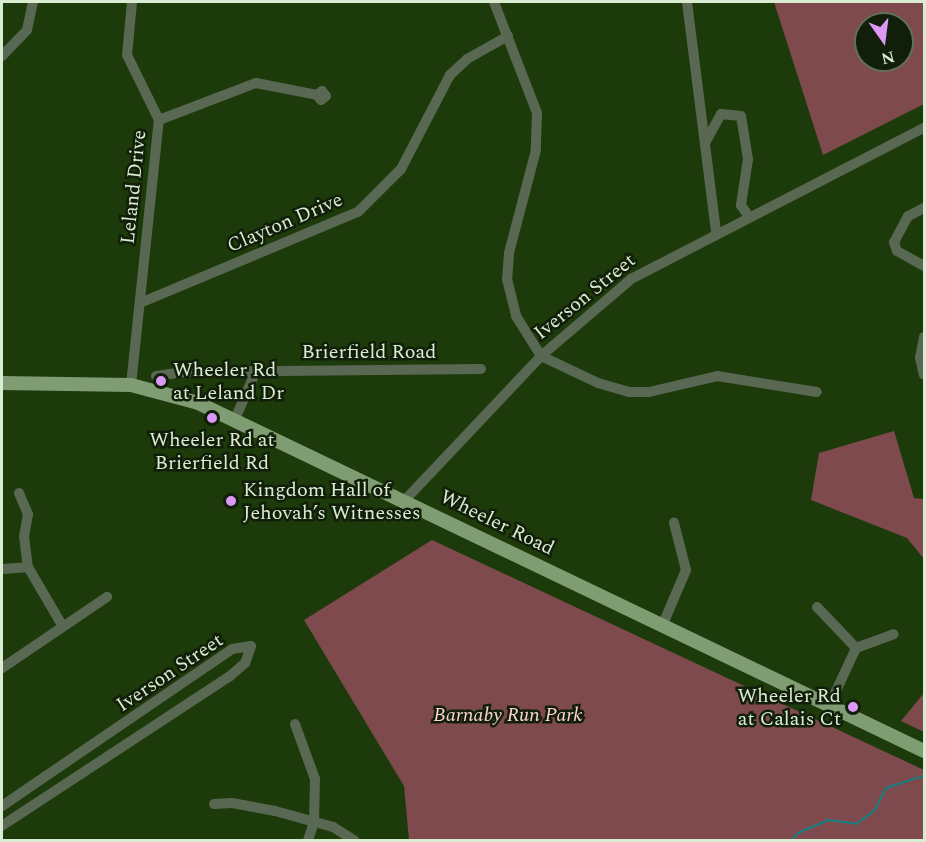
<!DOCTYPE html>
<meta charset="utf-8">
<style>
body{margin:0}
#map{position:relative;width:926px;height:842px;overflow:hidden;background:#1d3a0a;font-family:Spectral,serif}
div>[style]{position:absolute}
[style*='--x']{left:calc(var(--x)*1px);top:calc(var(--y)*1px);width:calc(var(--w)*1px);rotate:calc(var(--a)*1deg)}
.green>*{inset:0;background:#7f4a4e}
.stream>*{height:2px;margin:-1px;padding:0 1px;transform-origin:1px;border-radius:1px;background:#158081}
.minor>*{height:10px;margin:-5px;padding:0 5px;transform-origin:5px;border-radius:5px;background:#596853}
.major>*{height:14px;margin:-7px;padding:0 7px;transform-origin:7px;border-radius:7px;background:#7f9c72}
.dots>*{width:16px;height:16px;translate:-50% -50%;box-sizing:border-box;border:3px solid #111e0a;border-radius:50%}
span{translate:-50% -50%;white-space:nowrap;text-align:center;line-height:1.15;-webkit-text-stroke:5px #111e0a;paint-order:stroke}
.street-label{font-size:20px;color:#d9ecd1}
.poi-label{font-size:20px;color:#d9ecd1}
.left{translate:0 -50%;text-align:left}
.right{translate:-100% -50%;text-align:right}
.park-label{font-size:20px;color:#fed4d5;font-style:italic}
.frame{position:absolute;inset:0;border:3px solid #d9ecd1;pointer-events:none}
.north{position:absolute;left:854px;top:12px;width:60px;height:60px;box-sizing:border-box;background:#111e0a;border:2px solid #61705a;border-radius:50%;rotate:166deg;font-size:16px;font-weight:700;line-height:24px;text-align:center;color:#d9ecd1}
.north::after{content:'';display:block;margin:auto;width:21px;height:27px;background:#db99f5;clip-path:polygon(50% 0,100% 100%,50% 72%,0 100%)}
</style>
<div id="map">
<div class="green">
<div style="clip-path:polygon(evenodd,774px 2px,924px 2px,924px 104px,823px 155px,774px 2px,866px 24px,902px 24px,902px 60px,866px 60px,866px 24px)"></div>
<div style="clip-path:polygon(894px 431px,914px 498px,924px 499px,924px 559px,907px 538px,811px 500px,819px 453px)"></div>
<div style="clip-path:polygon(432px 540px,924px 770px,924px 840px,409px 840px,404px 786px,304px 620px)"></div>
<div style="clip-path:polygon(924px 693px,924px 732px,901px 721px)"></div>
</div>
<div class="stream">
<div style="--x:792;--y:840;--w:9;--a:-49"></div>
<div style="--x:798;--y:833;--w:34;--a:-23"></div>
<div style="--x:829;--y:820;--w:27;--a:8"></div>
<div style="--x:856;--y:824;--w:22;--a:-36"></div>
<div style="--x:874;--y:811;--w:26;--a:-62"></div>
<div style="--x:886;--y:788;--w:40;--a:-18"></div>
</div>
<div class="minor">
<div style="--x:494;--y:2;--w:119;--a:68.8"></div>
<div style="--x:537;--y:113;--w:37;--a:92"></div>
<div style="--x:536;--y:150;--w:106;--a:104.7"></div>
<div style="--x:509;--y:253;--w:26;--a:94"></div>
<div style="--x:507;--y:279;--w:38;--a:76"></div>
<div style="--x:516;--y:316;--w:47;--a:58"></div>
<div style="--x:541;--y:356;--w:63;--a:25.3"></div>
<div style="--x:598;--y:383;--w:32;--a:16"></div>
<div style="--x:629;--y:392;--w:20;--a:0"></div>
<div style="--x:649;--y:392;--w:70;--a:-13.2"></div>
<div style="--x:717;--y:376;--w:101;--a:9.1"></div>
<div style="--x:687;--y:2;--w:233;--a:82.8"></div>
<div style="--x:2;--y:56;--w:36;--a:-46"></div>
<div style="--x:27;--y:30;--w:29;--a:-78"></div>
<div style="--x:159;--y:120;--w:104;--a:-20.9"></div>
<div style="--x:256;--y:83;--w:62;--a:11.1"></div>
<div style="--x:317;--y:95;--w:6;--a:51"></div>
<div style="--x:321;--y:100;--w:6;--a:-39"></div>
<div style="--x:326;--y:96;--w:6;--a:-129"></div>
<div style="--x:322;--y:91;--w:6;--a:141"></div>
<div style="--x:705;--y:143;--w:33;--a:-61"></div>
<div style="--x:721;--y:114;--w:20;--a:6"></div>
<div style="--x:741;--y:116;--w:44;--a:80.8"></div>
<div style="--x:748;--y:159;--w:47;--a:98.7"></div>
<div style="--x:741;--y:205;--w:14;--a:56"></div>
<div style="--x:924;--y:208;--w:18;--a:153"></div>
<div style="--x:908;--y:216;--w:30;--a:118"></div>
<div style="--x:894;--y:242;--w:9;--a:72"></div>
<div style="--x:897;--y:251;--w:31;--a:29"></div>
<div style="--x:140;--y:303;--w:236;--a:-22.7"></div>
<div style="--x:358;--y:212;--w:61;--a:-45"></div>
<div style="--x:401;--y:169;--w:106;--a:-62.5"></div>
<div style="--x:450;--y:75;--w:23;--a:-43"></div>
<div style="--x:467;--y:59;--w:47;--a:-29.3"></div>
<div style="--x:924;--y:337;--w:21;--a:101"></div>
<div style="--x:920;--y:358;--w:17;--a:77"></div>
<div style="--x:156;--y:376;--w:30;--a:-8"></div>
<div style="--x:186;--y:372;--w:295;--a:-0.6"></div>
<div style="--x:131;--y:385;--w:266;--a:-84"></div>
<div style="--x:159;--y:120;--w:72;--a:-116.2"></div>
<div style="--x:127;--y:55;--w:53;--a:-84.6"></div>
<div style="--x:235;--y:419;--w:52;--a:-66.4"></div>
<div style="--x:19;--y:493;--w:23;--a:67"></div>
<div style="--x:28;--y:514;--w:22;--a:100"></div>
<div style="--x:24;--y:536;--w:31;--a:83"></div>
<div style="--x:28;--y:567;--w:69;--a:59.7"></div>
<div style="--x:405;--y:500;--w:198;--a:-46.6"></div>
<div style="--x:541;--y:356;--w:118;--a:-40.5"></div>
<div style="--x:631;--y:279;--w:330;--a:-27.3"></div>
<div style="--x:2;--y:569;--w:26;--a:-4"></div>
<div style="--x:817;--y:607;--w:57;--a:46.4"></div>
<div style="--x:663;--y:624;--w:59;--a:-66.9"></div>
<div style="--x:686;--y:570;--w:49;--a:-104.3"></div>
<div style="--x:2;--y:668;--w:127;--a:-34.1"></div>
<div style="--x:829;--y:706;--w:64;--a:-65"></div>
<div style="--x:856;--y:648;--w:40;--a:-20.2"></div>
<div style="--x:295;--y:724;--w:59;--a:70"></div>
<div style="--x:315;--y:779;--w:43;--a:91.3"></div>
<div style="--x:314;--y:822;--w:19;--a:108"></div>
<div style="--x:214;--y:804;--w:18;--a:-3"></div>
<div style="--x:232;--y:803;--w:44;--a:10.5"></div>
<div style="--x:275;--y:811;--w:60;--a:15.4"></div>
<div style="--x:333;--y:827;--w:25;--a:32"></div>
<div style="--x:2;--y:806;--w:278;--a:-34.3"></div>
<div style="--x:232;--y:649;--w:19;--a:-9"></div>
<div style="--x:251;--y:646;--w:18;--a:109"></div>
<div style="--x:245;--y:663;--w:20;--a:139"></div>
<div style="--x:230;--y:676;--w:273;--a:146.7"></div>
</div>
<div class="major">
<div style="--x:2;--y:383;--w:129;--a:0.9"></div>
<div style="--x:131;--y:385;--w:69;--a:15"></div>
<div style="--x:198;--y:403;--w:805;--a:25.61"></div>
</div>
<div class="dots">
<div style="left:161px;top:381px;background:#db99f5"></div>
<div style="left:212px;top:418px;background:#db99f5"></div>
<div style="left:231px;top:501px;background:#db99f5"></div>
<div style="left:853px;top:707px;background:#db99f5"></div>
</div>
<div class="street-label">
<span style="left:134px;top:187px;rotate:-84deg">Leland Drive</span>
<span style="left:285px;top:223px;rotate:-23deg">Clayton Drive</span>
<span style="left:585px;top:297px;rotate:-39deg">Iverson Street</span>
<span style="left:369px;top:352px">Brierfield Road</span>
<span style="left:497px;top:523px;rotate:26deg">Wheeler Road</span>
<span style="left:170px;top:673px;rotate:-34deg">Iverson Street</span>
</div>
<div class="poi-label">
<span class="left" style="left:173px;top:382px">Wheeler Rd<br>at Leland Dr</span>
<span style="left:212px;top:452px">Wheeler Rd at<br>Brierfield Rd</span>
<span class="left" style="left:243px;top:502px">Kingdom Hall of<br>Jehovah’s Witnesses</span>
<span class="right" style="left:841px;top:708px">Wheeler Rd<br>at Calais Ct</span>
</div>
<div class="park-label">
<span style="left:508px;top:715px">Barnaby Run Park</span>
</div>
<div class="frame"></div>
<div class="north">N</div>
</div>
